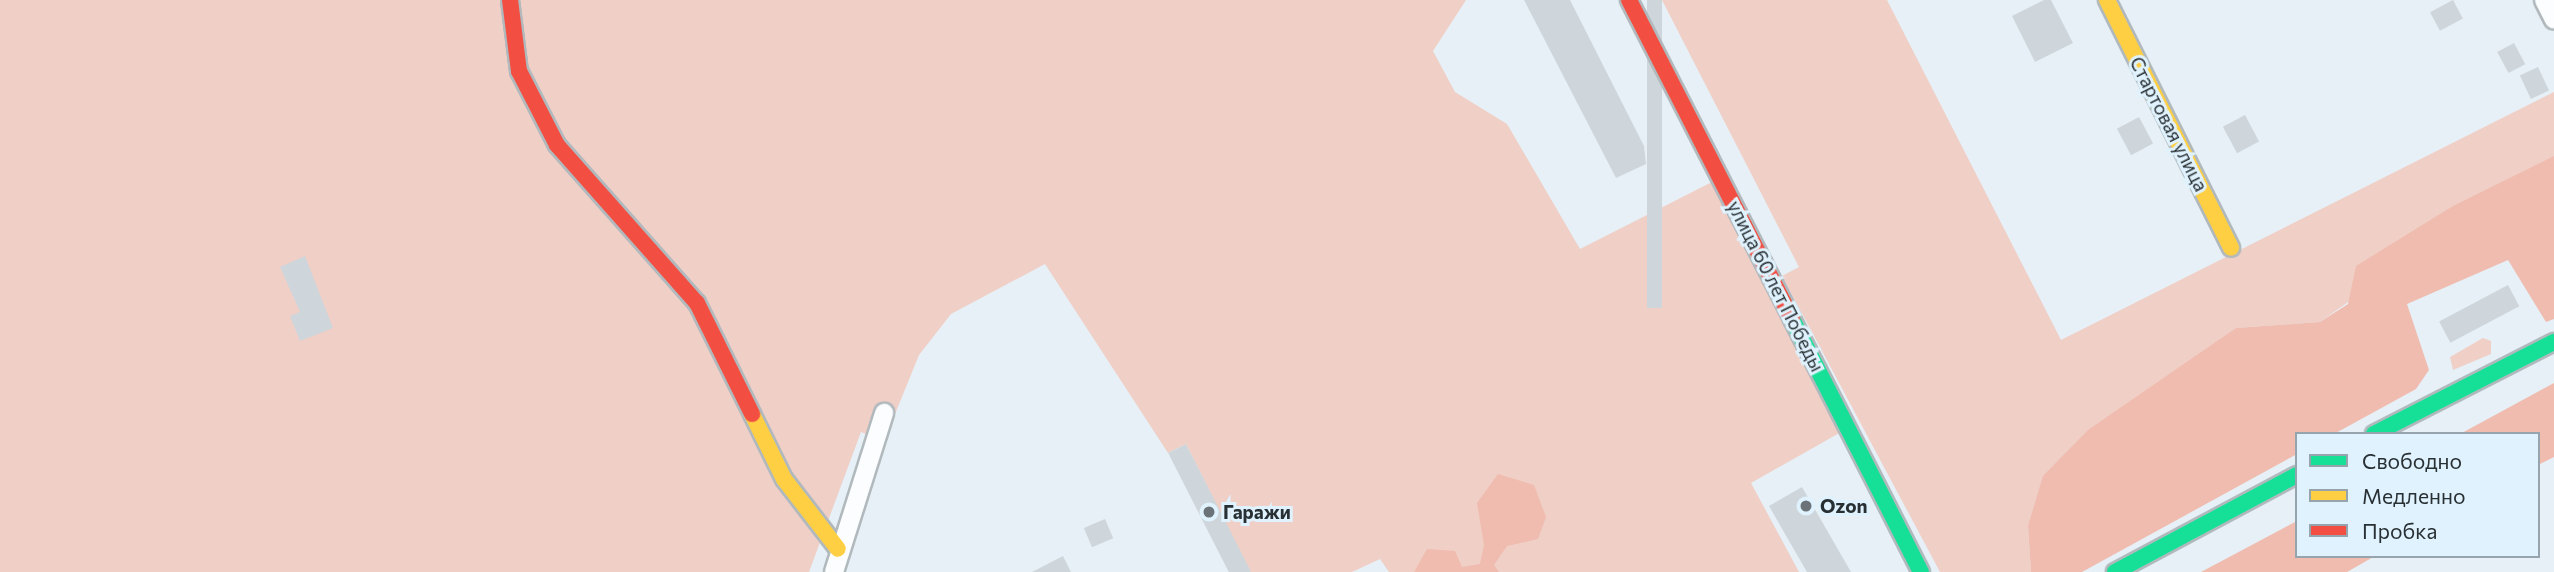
<!DOCTYPE html>
<meta charset="utf-8">
<style>
body{margin:0}
#map{position:relative;width:2554px;height:572px;overflow:hidden;background:#e6f0f6;font-family:Commissioner,sans-serif}
div>[style]{position:absolute}
[style*='--x']{left:calc(var(--x)*1px);top:calc(var(--y)*1px);width:calc(var(--w)*1px);rotate:calc(var(--a)*1deg)}
.green>*{inset:0;background:#f0cfc6}
.forest>*{inset:0;background:#efbcaf}
.building>*{inset:0;background:#ced6db;transform-origin:0 0}
.roads{filter:drop-shadow(2px 0 #b1b9bd) drop-shadow(-2px 0 #b1b9bd) drop-shadow(0 2px #b1b9bd) drop-shadow(0 -2px #b1b9bd)}
.street>*{height:18px;margin:-9px;padding:0 9px;transform-origin:9px;border-radius:9px;background:#fbfdfe}
.fast>*{height:16px;margin:-8px;padding:0 8px;transform-origin:8px;border-radius:8px;background:#16e098}
.slow>*{height:16px;margin:-8px;padding:0 8px;transform-origin:8px;border-radius:8px;background:#ffcf43}
.jam>*{height:16px;margin:-8px;padding:0 8px;transform-origin:8px;border-radius:8px;background:#f24e42}
.dots>*{width:19px;height:19px;translate:-50% -50%;box-sizing:border-box;border:4px solid #dff2fd;border-radius:50%}
span{translate:-50% -50%;white-space:nowrap;text-align:center;line-height:1.15;-webkit-text-stroke:6px #dff2fd;paint-order:stroke}
.street-label{font-size:19px;color:#293034}
.poi-label{font-size:19px;color:#293034;font-weight:700}
.left{translate:0 -50%;text-align:left}
.legend{position:absolute;left:2295px;top:432px;width:245px;height:126px;box-sizing:border-box;background:#dff2fd;border:2px solid #96a4ad;margin:0;padding:9px 12px;list-style:none;font-size:21px;color:#293034}
.legend li{display:flex;align-items:center;gap:14px;height:35px}
.legend b{width:35px;border:2px solid #96a4ad}
</style>
<div id="map">
<div class="green">
<div style="clip-path:polygon(0 0,1466px 0,1433px 51px,1455px 92px,1507px 124px,1580px 249px,1714px 181px,1841px 432px,1751px 483px,1799px 572px,1389px 572px,1380px 559px,1352px 572px,1250px 572px,1186px 444px,1168px 453px,1045px 264px,951px 314px,919px 355px,884px 441px,861px 432px,809px 572px,0 572px)"></div>
<div style="clip-path:polygon(1662px 0,1887px 0,2061px 340px,2554px 92px,2554px 156px,2320px 322px,2236px 328px,2175px 372px,2028px 526px,2031px 572px,1940px 572px,1782px 276px,1799px 267px)"></div>
<div style="clip-path:polygon(2483px 338px,2491px 341px,2491px 354px,2453px 370px,2450px 357px)"></div>
</div>
<div class="forest">
<div style="clip-path:polygon(2554px 156px,2554px 319px,2546px 322px,2508px 260px,2407px 304px,2429px 370px,2416px 389px,2334px 434px,2297px 434px,2297px 454px,2082px 572px,2031px 572px,2028px 526px,2043px 476px,2088px 430px,2236px 328px,2320px 322px,2348px 304px,2356px 266px,2453px 206px)"></div>
<div style="clip-path:polygon(2554px 383px,2554px 457px,2538px 465px,2538px 434px,2460px 434px)"></div>
<div style="clip-path:polygon(1498px 474px,1534px 485px,1546px 517px,1538px 539px,1507px 546px,1494px 565px,1499px 572px,1414px 572px,1427px 549px,1455px 551px,1462px 567px,1480px 564px,1484px 545px,1477px 503px)"></div>
<div style="clip-path:polygon(2297px 521px,2297px 556px,2375px 556px,2347px 572px,2201px 572px)"></div>
</div>
<div class="building">
<div style="clip-path:polygon(1524px 0,1570px 0,1644px 146px,1646px 164px,1616px 178px)"></div>
<div style="left:1647px;top:0;width:15px;height:308px"></div>
<div style="clip-path:polygon(2044px 0,2051px 0,2073px 43px,2035px 62px,2012px 16px)"></div>
<div style="left:2453px;top:0;width:21px;height:26px;rotate:62deg"></div>
<div style="left:2514px;top:43px;width:24px;height:19px;rotate:62deg"></div>
<div style="left:2538px;top:67px;width:26px;height:20px;rotate:65deg"></div>
<div style="left:2245px;top:115px;width:30px;height:25px;rotate:62deg"></div>
<div style="left:2139px;top:117px;width:30px;height:25px;rotate:62deg"></div>
<div style="clip-path:polygon(305px 256px,333px 328px,300px 341px,290px 316px,300px 312px,280px 267px)"></div>
<div style="left:2508px;top:285px;width:24px;height:78px;rotate:62deg"></div>
<div style="left:1186px;top:444px;width:143px;height:20px;rotate:63deg"></div>
<div style="clip-path:polygon(1802px 487px,1851px 572px,1807px 572px,1769px 506px)"></div>
<div style="left:1105px;top:519px;width:21px;height:23px;rotate:67deg"></div>
<div style="clip-path:polygon(1063px 556px,1071px 572px,1032px 572px)"></div>
</div>
<div class="roads">
<div class="street">
<div style="--x:2544;--y:0;--w:22;--a:63"></div>
<div style="--x:834;--y:572;--w:167;--a:-72.5"></div>
</div>
<div class="fast">
<div style="--x:1792;--y:319;--w:284;--a:63"></div>
<div style="--x:2374;--y:434;--w:202;--a:-27.1"></div>
<div style="--x:2115;--y:572;--w:206;--a:-28.1"></div>
</div>
<div class="slow">
<div style="--x:2107;--y:0;--w:277;--a:63.4"></div>
<div style="--x:752;--y:414;--w:72;--a:63.8"></div>
<div style="--x:784;--y:479;--w:88;--a:52.4"></div>
</div>
<div class="jam">
<div style="--x:510;--y:0;--w:72;--a:82.8"></div>
<div style="--x:519;--y:71;--w:83;--a:62.8"></div>
<div style="--x:557;--y:145;--w:211;--a:48.5"></div>
<div style="--x:697;--y:303;--w:124;--a:63.6"></div>
<div style="--x:1629;--y:0;--w:358;--a:62.9"></div>
</div>
</div>
<div class="dots">
<div style="left:1806px;top:506px;background:#6b7378"></div>
<div style="left:1209px;top:512px;background:#6b7378"></div>
</div>
<div class="street-label">
<span style="left:2169px;top:124px;rotate:63deg">Стартовая улица</span>
<span style="left:1776px;top:286px;rotate:63deg">улица 60 лет Победы</span>
</div>
<div class="poi-label">
<span class="left" style="left:1820px;top:506px">Ozon</span>
<span class="left" style="left:1223px;top:512px">Гаражи</span>
</div>
<ul class="legend">
<li><b style="height:9px;background:#16e098"></b>Свободно</li>
<li><b style="height:9px;background:#ffcf43"></b>Медленно</li>
<li><b style="height:9px;background:#f24e42"></b>Пробка</li>
</ul>
</div>
